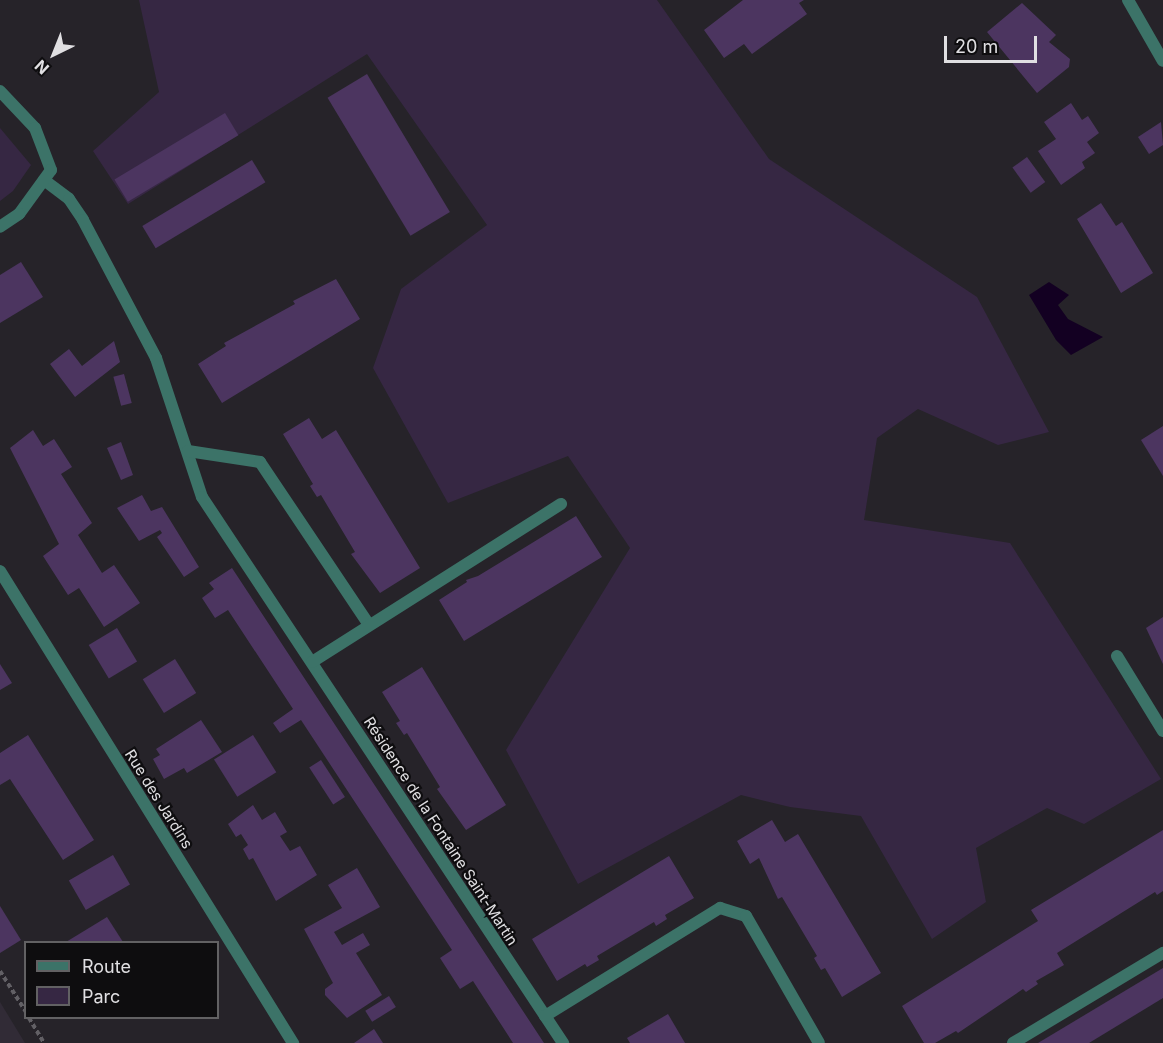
<!DOCTYPE html>
<meta charset="utf-8">
<style>
body{margin:0}
#map{position:relative;width:1163px;height:1043px;overflow:hidden;background:#262329;font-family:Inter,sans-serif}
div>[style]{position:absolute}
[style*='--x']{left:calc(var(--x)*1px);top:calc(var(--y)*1px);width:calc(var(--w)*1px);rotate:calc(var(--a)*1deg)}
.built>*{inset:0;background:#312b36}
.green>*{inset:0;background:#362743}
.water>*{inset:0;background:#130022}
.building>*{inset:0;background:#4c3560;transform-origin:0 0}
.path>*{height:4px;margin-top:-2px;transform-origin:0;background:repeating-linear-gradient(90deg,#626065 0 4.5px,transparent 0 7.5px)}
.service>*{height:12px;margin:-6px;padding:0 6px;transform-origin:6px;border-radius:6px;background:#3c7368}
.minor>*{height:12px;margin:-6px;padding:0 6px;transform-origin:6px;border-radius:6px;background:#3c7368}
span{translate:-50% -50%;white-space:nowrap;text-align:center;line-height:1.15;-webkit-text-stroke:4.5px #0e0d0f;paint-order:stroke}
.street-label{font-size:15px;color:#e0dfe2}
.legend{position:absolute;left:24px;top:941px;width:195px;height:78px;box-sizing:border-box;background:#0e0d0f;border:2px solid #626163;margin:0;padding:8px 10px;list-style:none;font-size:18px;color:#e0dfe2}
.legend li{display:flex;align-items:center;gap:12px;height:30px}
.legend b{width:30px;border:2px solid #626163}
.north{position:absolute;left:24px;top:24px;width:60px;height:60px;-webkit-text-stroke:4px #0e0d0f;paint-order:stroke;rotate:223deg;font-size:16px;font-weight:700;line-height:24px;text-align:center;color:#e0dfe2}
.north::after{content:'';display:block;margin:auto;width:21px;height:27px;background:#e0dfe2;clip-path:polygon(50% 0,100% 100%,50% 72%,0 100%)}
.scale{position:absolute;left:944px;top:36px;width:93px;height:27px;box-sizing:border-box;border:3px solid #e0dfe2;border-top:0;padding-left:8px;font-size:18px;line-height:21px;white-space:nowrap;color:#e0dfe2;-webkit-text-stroke:4px #0e0d0f;paint-order:stroke}
</style>
<div id="map">
<div class="built">
<div style="clip-path:polygon(0 1002px,25px 1043px,0 1043px)"></div>
</div>
<div class="green">
<div style="clip-path:polygon(139px 0,657px 0,769px 159px,977px 297px,1049px 432px,998px 445px,918px 409px,877px 438px,864px 520px,1010px 543px,1161px 779px,1084px 824px,1047px 808px,976px 848px,986px 902px,932px 939px,861px 816px,790px 807px,741px 795px,578px 884px,506px 750px,630px 548px,568px 456px,448px 503px,373px 368px,401px 289px,487px 225px,367px 54px,128px 204px,93px 151px,159px 92px)"></div>
<div style="clip-path:polygon(0 128px,31px 165px,13px 191px,0 201px)"></div>
</div>
<div class="water">
<div style="clip-path:polygon(1049px 282px,1069px 295px,1058px 305px,1068px 319px,1103px 337px,1071px 355px,1056px 340px,1029px 295px)"></div>
</div>
<div class="building">
<div style="clip-path:polygon(743px 0,804px 0,799px 3px,807px 14px,752px 54px,744px 44px,724px 58px,704px 30px)"></div>
<div style="clip-path:polygon(1022px 3px,1056px 35px,1049px 42px,1070px 59px,1069px 67px,1037px 93px,987px 32px)"></div>
<div style="left:367px;top:74px;width:161px;height:46px;rotate:59deg"></div>
<div style="clip-path:polygon(1071px 103px,1082px 120px,1088px 116px,1099px 133px,1087px 142px,1095px 153px,1082px 162px,1085px 168px,1061px 185px,1038px 151px,1056px 139px,1044px 122px)"></div>
<div style="left:225px;top:113px;width:26px;height:129px;rotate:59deg"></div>
<div style="clip-path:polygon(1161px 122px,1163px 145px,1149px 154px,1138px 137px)"></div>
<div style="left:1027px;top:157px;width:31px;height:18px;rotate:54deg"></div>
<div style="left:252px;top:160px;width:26px;height:128px;rotate:59deg"></div>
<div style="clip-path:polygon(1101px 203px,1116px 226px,1122px 222px,1153px 273px,1121px 293px,1077px 219px)"></div>
<div style="clip-path:polygon(21px 262px,43px 297px,0 323px,0 275px)"></div>
<div style="clip-path:polygon(336px 279px,360px 319px,222px 403px,198px 364px,226px 346px,224px 343px,295px 304px,293px 301px)"></div>
<div style="clip-path:polygon(114px 341px,120px 362px,75px 397px,50px 364px,69px 349px,82px 366px)"></div>
<div style="left:124px;top:374px;width:30px;height:11px;rotate:75deg"></div>
<div style="clip-path:polygon(309px 418px,322px 439px,336px 430px,420px 568px,380px 593px,351px 554px,355px 552px,321px 495px,317px 497px,310px 486px,313px 484px,283px 434px)"></div>
<div style="clip-path:polygon(1163px 426px,1163px 476px,1141px 440px)"></div>
<div style="clip-path:polygon(33px 430px,43px 446px,54px 439px,72px 467px,61px 474px,92px 523px,78px 535px,102px 573px,114px 565px,140px 603px,104px 627px,79px 588px,68px 595px,43px 556px,59px 544px,10px 448px)"></div>
<div style="clip-path:polygon(121px 442px,133px 475px,121px 480px,107px 448px)"></div>
<div style="clip-path:polygon(142px 495px,151px 511px,162px 507px,199px 567px,184px 577px,157px 537px,162px 533px,160px 530px,139px 541px,117px 508px)"></div>
<div style="clip-path:polygon(576px 516px,602px 557px,464px 641px,439px 600px,467px 582px,466px 580px,478px 576px)"></div>
<div style="clip-path:polygon(232px 568px,544px 1043px,513px 1043px,473px 981px,460px 989px,440px 958px,452px 950px,301px 720px,280px 733px,273px 723px,293px 709px,228px 610px,215px 618px,202px 598px,214px 589px,209px 583px)"></div>
<div style="clip-path:polygon(1163px 617px,1163px 664px,1146px 628px)"></div>
<div style="left:117px;top:628px;width:39px;height:33px;rotate:59deg"></div>
<div style="left:175px;top:659px;width:40px;height:38px;rotate:58deg"></div>
<div style="clip-path:polygon(0 664px,12px 683px,0 690px)"></div>
<div style="clip-path:polygon(422px 667px,506px 805px,466px 830px,437px 789px,440px 787px,407px 733px,404px 735px,396px 723px,400px 721px,382px 692px)"></div>
<div style="clip-path:polygon(201px 720px,222px 752px,187px 773px,184px 768px,164px 779px,153px 759px,160px 755px,156px 749px)"></div>
<div style="clip-path:polygon(28px 735px,94px 840px,63px 860px,10px 779px,0 785px,0 753px)"></div>
<div style="left:253px;top:735px;width:44px;height:46px;rotate:58deg"></div>
<div style="left:321px;top:760px;width:44px;height:14px;rotate:57deg"></div>
<div style="clip-path:polygon(253px 805px,262px 820px,275px 812px,287px 832px,280px 836px,290px 851px,300px 846px,317px 875px,276px 901px,253px 858px,249px 860px,243px 849px,248px 845px,241px 834px,236px 837px,228px 824px)"></div>
<div style="clip-path:polygon(772px 820px,785px 842px,798px 834px,881px 973px,842px 997px,825px 968px,821px 970px,814px 958px,817px 956px,782px 897px,778px 899px,759px 858px,750px 864px,737px 841px)"></div>
<div style="clip-path:polygon(1163px 830px,1163px 891px,1157px 895px,1155px 892px,1057px 953px,1064px 965px,1036px 981px,1038px 984px,1026px 992px,1023px 989px,958px 1033px,956px 1031px,935px 1043px,924px 1043px,902px 1006px,1038px 921px,1031px 910px)"></div>
<div style="left:113px;top:855px;width:34px;height:51px;rotate:60deg"></div>
<div style="clip-path:polygon(669px 856px,694px 898px,665px 915px,667px 919px,656px 926px,654px 922px,597px 956px,599px 960px,587px 967px,585px 964px,557px 981px,532px 939px)"></div>
<div style="clip-path:polygon(357px 868px,380px 907px,334px 932px,342px 945px,363px 933px,370px 945px,356px 953px,382px 995px,347px 1018px,325px 995px,325px 989px,333px 983px,304px 929px,342px 908px,328px 885px)"></div>
<div style="clip-path:polygon(0 906px,21px 940px,0 953px)"></div>
<div style="clip-path:polygon(107px 917px,123px 942px,66px 942px)"></div>
<div style="clip-path:polygon(1163px 968px,1163px 998px,1089px 1043px,1038px 1043px)"></div>
<div style="left:389px;top:996px;width:13px;height:28px;rotate:58deg"></div>
<div style="clip-path:polygon(668px 1014px,685px 1043px,630px 1043px,627px 1038px)"></div>
<div style="clip-path:polygon(374px 1029px,383px 1043px,354px 1043px)"></div>
</div>
<div class="path">
<div style="--x:0;--y:971;--w:49;--a:57.6"></div>
<div style="--x:29;--y:1018;--w:29;--a:59"></div>
</div>
<div class="service">
<div style="--x:44;--y:180;--w:31;--a:37"></div>
<div style="--x:69;--y:199;--w:25;--a:56"></div>
<div style="--x:83;--y:220;--w:156;--a:62.1"></div>
<div style="--x:156;--y:358;--w:146;--a:71.7"></div>
<div style="--x:202;--y:497;--w:655;--a:56.53"></div>
<div style="--x:188;--y:451;--w:73;--a:8.7"></div>
<div style="--x:260;--y:462;--w:196;--a:56.2"></div>
<div style="--x:1117;--y:656;--w:88;--a:58.5"></div>
<div style="--x:312;--y:662;--w:295;--a:-32.4"></div>
<div style="--x:545;--y:1016;--w:206;--a:-31.7"></div>
<div style="--x:720;--y:908;--w:27;--a:17"></div>
<div style="--x:746;--y:916;--w:146;--a:60.1"></div>
<div style="--x:1013;--y:1043;--w:175;--a:-31"></div>
</div>
<div class="minor">
<div style="--x:1128;--y:0;--w:70;--a:60.2"></div>
<div style="--x:0;--y:91;--w:51;--a:46.6"></div>
<div style="--x:35;--y:128;--w:45;--a:69.1"></div>
<div style="--x:51;--y:170;--w:54;--a:126"></div>
<div style="--x:19;--y:214;--w:23;--a:146"></div>
<div style="--x:0;--y:571;--w:556;--a:58.17"></div>
</div>
<div class="street-label">
<span style="left:159px;top:799px;rotate:58deg">Rue des Jardins</span>
<span style="left:441px;top:831px;rotate:57deg">Résidence de la Fontaine Saint-Martin</span>
</div>
<ul class="legend">
<li><b style="height:8px;background:#3c7368"></b>Route</li>
<li><b style="height:16px;background:#362743"></b>Parc</li>
</ul>
<div class="north">N</div>
<div class="scale">20 m</div>
</div>
